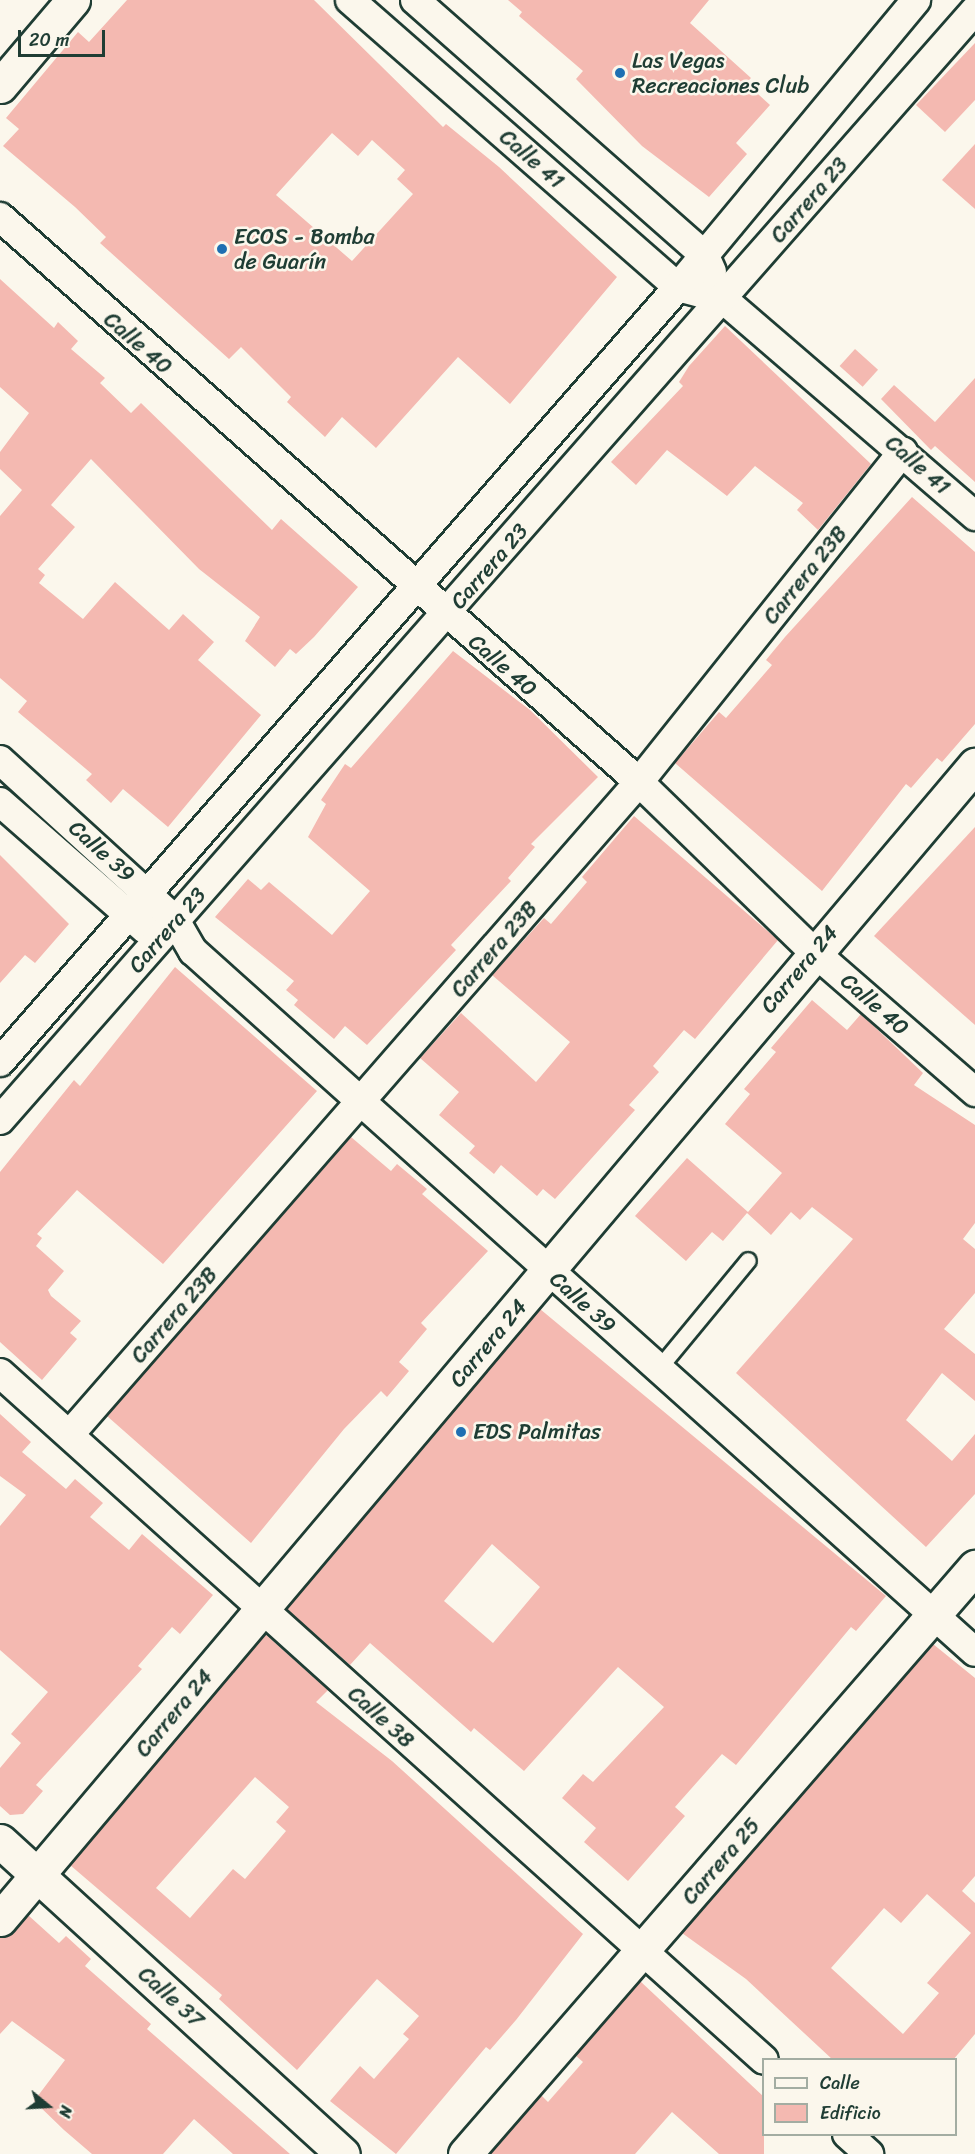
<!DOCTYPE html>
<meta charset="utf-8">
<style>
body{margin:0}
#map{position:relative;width:975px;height:2154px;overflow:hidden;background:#fbf7ec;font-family:Sriracha,sans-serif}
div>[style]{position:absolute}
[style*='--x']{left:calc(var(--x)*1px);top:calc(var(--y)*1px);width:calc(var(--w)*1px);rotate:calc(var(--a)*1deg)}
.building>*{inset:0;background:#f4b9b1;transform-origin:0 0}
.roads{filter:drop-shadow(2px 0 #1f3d34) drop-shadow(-2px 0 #1f3d34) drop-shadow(0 2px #1f3d34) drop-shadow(0 -2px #1f3d34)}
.service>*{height:15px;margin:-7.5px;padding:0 7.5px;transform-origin:7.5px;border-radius:7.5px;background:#fbf7ec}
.minor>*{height:28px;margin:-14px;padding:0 14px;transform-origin:14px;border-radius:14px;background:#fbf7ec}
.tertiary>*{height:33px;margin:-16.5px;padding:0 16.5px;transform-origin:16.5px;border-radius:16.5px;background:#fbf7ec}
.dots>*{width:16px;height:16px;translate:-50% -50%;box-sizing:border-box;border:3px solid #fbf7ec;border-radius:50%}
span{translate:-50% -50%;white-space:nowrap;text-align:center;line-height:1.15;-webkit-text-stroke:5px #fbf7ec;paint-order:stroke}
.poi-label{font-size:22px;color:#1f3d34}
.left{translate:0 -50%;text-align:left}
.street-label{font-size:22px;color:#1f3d34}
.legend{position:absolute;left:762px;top:2058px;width:195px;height:78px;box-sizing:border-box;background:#fbf7ec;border:2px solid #a3ada2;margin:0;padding:8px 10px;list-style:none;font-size:18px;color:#1f3d34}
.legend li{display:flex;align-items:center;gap:12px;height:30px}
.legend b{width:30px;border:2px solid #a3ada2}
.north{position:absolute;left:18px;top:2076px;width:60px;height:60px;-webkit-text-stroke:4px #fbf7ec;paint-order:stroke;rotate:108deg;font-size:16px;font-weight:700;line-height:24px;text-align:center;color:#1f3d34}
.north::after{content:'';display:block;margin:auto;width:21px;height:27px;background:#1f3d34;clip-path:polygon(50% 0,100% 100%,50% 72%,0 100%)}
.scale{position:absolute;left:18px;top:30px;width:87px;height:27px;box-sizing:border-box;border:3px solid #1f3d34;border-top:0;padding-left:8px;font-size:18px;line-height:21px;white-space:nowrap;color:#1f3d34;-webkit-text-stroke:4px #fbf7ec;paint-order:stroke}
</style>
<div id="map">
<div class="building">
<div style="clip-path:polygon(evenodd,127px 0,314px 0,443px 127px,446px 124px,499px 167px,617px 277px,510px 404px,458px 357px,376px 448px,342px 417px,325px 437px,287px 402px,291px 397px,241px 347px,229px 359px,100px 243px,106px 237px,75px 207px,3px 146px,19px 129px,6px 118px,78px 32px,89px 42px,127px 0,332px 133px,358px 156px,372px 140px,405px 170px,397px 179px,413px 194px,352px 261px,276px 195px,332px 133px)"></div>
<div style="clip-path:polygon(508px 0,709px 0,690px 23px,751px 78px,746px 83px,770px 105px,736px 143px,747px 154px,709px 197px,642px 146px,576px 79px,583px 71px,519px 16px,522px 12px)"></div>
<div style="clip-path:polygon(975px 43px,975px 100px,945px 132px,916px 105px)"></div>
<div style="clip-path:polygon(975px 144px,975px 209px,942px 180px)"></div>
<div style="clip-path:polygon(0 279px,54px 328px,58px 322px,78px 341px,71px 349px,105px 378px,100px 383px,131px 413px,141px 403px,272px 530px,281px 519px,358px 587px,314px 637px,296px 654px,290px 649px,275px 667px,245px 641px,260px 617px,199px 569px,91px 459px,51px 505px,75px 527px,38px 569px,45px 575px,39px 583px,83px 619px,115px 582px,169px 630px,183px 614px,214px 642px,198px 660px,261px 715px,168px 827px,123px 789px,111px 803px,86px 780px,92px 774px,18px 712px,27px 701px,0 678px,0 516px,22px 490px,0 469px,0 452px,29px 413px,0 387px)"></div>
<div style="clip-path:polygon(725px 326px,871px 464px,818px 530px,797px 510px,803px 503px,755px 466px,727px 496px,667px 450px,636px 485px,611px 462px,683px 386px,679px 382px,689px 366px)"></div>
<div style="left:855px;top:349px;width:31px;height:23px;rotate:42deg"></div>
<div style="clip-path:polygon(975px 378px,975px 482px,935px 446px,931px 450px,881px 399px,894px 385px,935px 422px)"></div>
<div style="clip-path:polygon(912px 497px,975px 552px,975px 724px,942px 762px,937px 758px,911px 788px,906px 784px,822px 891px,675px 763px,719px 712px,726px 718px,772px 665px,766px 660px,785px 637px)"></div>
<div style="clip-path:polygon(453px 651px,530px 710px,598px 777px,531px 844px,535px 847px,508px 878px,511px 881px,451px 945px,456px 950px,367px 1045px,345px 1026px,334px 1039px,294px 1005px,298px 1000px,286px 990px,294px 981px,215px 917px,248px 879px,261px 890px,269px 882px,332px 935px,370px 891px,308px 837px,326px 804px,321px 800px,345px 764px,351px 768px)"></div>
<div style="clip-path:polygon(634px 816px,778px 940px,695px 1039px,684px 1030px,653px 1066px,659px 1072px,629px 1105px,635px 1110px,555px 1199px,543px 1189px,537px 1196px,501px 1165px,494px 1174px,469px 1153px,475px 1146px,439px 1115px,459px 1092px,420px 1058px,461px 1013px,536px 1082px,570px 1042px,492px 975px,544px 918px,551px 924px,587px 882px,582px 877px)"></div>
<div style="clip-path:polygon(975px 827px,975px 1025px,874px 936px)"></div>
<div style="clip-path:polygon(0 855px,69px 924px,35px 963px,25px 955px,0 983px)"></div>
<div style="clip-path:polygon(175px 967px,317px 1091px,163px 1264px,77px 1190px,37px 1234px,42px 1238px,36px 1246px,64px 1271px,48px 1290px,51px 1296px,81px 1321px,70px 1333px,77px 1339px,42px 1380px,0 1342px,0 1172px,74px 1080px,80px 1086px)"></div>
<div style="clip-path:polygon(812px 1000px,847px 1030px,861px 1014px,923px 1073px,914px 1085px,975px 1125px,975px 1223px,963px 1239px,975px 1249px,975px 1293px,944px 1329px,975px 1354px,975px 1401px,942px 1373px,906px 1420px,952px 1461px,975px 1434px,975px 1494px,926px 1547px,736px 1373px,853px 1239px,812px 1207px,800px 1220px,791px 1212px,771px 1235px,747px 1213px,723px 1241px,712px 1232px,686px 1261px,635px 1216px,687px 1158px,748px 1212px,782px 1173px,725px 1124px,750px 1094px,744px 1089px,776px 1052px,771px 1048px)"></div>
<div style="clip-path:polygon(351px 1137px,391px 1171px,397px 1164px,427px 1189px,422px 1194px,488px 1251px,421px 1323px,427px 1329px,399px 1362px,409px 1371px,387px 1397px,381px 1391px,344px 1429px,251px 1543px,107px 1416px)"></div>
<div style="clip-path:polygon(evenodd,540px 1309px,886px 1596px,856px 1631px,851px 1627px,736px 1765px,722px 1754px,675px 1807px,685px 1816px,628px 1881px,584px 1842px,596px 1828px,562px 1798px,583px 1774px,593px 1782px,664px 1707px,618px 1667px,524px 1771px,474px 1728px,471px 1732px,370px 1643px,350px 1665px,287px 1609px,540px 1309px,492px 1544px,540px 1587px,493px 1643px,444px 1601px,492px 1544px)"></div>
<div style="clip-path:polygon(0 1414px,31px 1442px,22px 1452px,66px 1489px,75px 1479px,103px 1503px,90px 1517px,129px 1550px,142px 1534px,213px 1595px,180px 1634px,172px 1627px,138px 1666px,142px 1669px,36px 1785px,43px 1791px,23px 1814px,10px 1815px,0 1806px,0 1768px,21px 1743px,11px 1734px,48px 1692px,0 1650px,0 1526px,26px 1495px,0 1476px)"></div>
<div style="clip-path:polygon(evenodd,265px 1634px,328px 1690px,316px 1702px,392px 1761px,583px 1934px,516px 2020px,490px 2050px,486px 2047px,396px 2154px,330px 2101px,360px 2066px,374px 2079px,409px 2039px,403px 2034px,419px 2016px,377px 1979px,297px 2070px,219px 1999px,222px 1995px,70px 1865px,265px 1634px,255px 1777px,289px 1807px,276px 1822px,286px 1831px,245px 1879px,233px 1869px,190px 1918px,156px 1888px,255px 1777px)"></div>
<div style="clip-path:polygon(evenodd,933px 1644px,975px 1678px,975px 1876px,962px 1891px,975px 1903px,975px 2034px,953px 2060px,833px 2060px,746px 1979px,682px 1933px,933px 1644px,927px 1894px,971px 1933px,927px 1983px,939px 1993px,903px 2034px,831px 1968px,884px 1908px,901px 1923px,927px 1894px)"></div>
<div style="clip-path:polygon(28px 1915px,59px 1943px,66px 1936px,91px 1959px,85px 1966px,151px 2024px,147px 2029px,290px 2154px,233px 2154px,194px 2119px,163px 2154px,92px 2154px,64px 2130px,34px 2101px,65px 2060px,12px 2021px,0 2034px,0 1937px)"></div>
<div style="clip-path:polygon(640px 1981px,764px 2097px,764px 2154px,719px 2154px,672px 2112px,635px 2154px,490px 2154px,541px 2095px,548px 2102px,583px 2062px,575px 2055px)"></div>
</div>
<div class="roads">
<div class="service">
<div style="--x:658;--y:1369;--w:141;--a:-50.5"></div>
</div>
<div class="minor">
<div style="--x:350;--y:0;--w:436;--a:41.2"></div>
<div style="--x:678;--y:287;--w:47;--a:14.9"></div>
<div style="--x:723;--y:299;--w:333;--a:40.7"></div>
<div style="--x:415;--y:0;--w:387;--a:41.4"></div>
<div style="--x:705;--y:256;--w:17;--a:66"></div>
<div style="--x:0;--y:217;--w:853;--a:41.48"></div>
<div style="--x:639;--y:782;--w:243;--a:44.2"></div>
<div style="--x:813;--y:951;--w:215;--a:41"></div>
<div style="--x:0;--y:760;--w:237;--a:42.4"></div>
<div style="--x:175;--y:920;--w:36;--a:60"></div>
<div style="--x:193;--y:951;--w:1050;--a:41.87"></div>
<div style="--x:0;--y:802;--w:193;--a:41.2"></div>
<div style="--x:0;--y:1062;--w:1030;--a:-48.82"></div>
<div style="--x:678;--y:287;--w:373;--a:-50.3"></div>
<div style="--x:0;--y:1120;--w:1477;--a:-48.7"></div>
<div style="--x:0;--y:1373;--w:1027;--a:41.96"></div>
<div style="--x:70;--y:1434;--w:865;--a:-48.89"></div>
<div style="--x:639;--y:782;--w:423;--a:-51.4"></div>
<div style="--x:847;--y:2134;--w:30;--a:42"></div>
</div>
<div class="tertiary">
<div style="--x:0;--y:86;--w:113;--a:-49.7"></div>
<div style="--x:0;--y:1841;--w:464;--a:42.4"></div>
<div style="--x:0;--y:1919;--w:1511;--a:-49.81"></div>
<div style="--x:465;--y:2154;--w:778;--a:-49.02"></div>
</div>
</div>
<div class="dots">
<div style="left:620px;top:73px;background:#1f6fb2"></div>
<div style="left:222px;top:249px;background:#1f6fb2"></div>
<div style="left:461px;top:1432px;background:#1f6fb2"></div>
</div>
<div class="poi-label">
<span class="left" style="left:632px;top:73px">Las Vegas<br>Recreaciones Club</span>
<span class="left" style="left:234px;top:249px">ECOS - Bomba<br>de Guarín</span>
<span class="left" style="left:473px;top:1432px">EDS Palmitas</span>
</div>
<div class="street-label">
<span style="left:532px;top:159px;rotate:41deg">Calle 41</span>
<span style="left:809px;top:200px;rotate:-49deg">Carrera 23</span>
<span style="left:138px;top:343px;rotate:41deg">Calle 40</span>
<span style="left:918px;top:465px;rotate:41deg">Calle 41</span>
<span style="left:489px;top:566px;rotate:-49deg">Carrera 23</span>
<span style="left:805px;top:575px;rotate:-51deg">Carrera 23B</span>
<span style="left:503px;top:665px;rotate:41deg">Calle 40</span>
<span style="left:102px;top:851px;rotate:42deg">Calle 39</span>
<span style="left:167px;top:930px;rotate:-49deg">Carrera 23</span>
<span style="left:494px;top:949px;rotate:-49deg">Carrera 23B</span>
<span style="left:799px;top:969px;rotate:-50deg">Carrera 24</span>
<span style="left:875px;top:1004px;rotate:41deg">Calle 40</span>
<span style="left:583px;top:1302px;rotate:42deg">Calle 39</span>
<span style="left:174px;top:1315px;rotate:-49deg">Carrera 23B</span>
<span style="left:488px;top:1343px;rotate:-50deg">Carrera 24</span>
<span style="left:174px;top:1713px;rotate:-50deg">Carrera 24</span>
<span style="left:381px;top:1717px;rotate:42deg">Calle 38</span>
<span style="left:721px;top:1861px;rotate:-49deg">Carrera 25</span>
<span style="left:171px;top:1997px;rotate:42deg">Calle 37</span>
</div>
<ul class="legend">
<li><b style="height:8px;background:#fbf7ec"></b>Calle</li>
<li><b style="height:16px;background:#f4b9b1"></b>Edificio</li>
</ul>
<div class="north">N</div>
<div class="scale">20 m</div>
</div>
